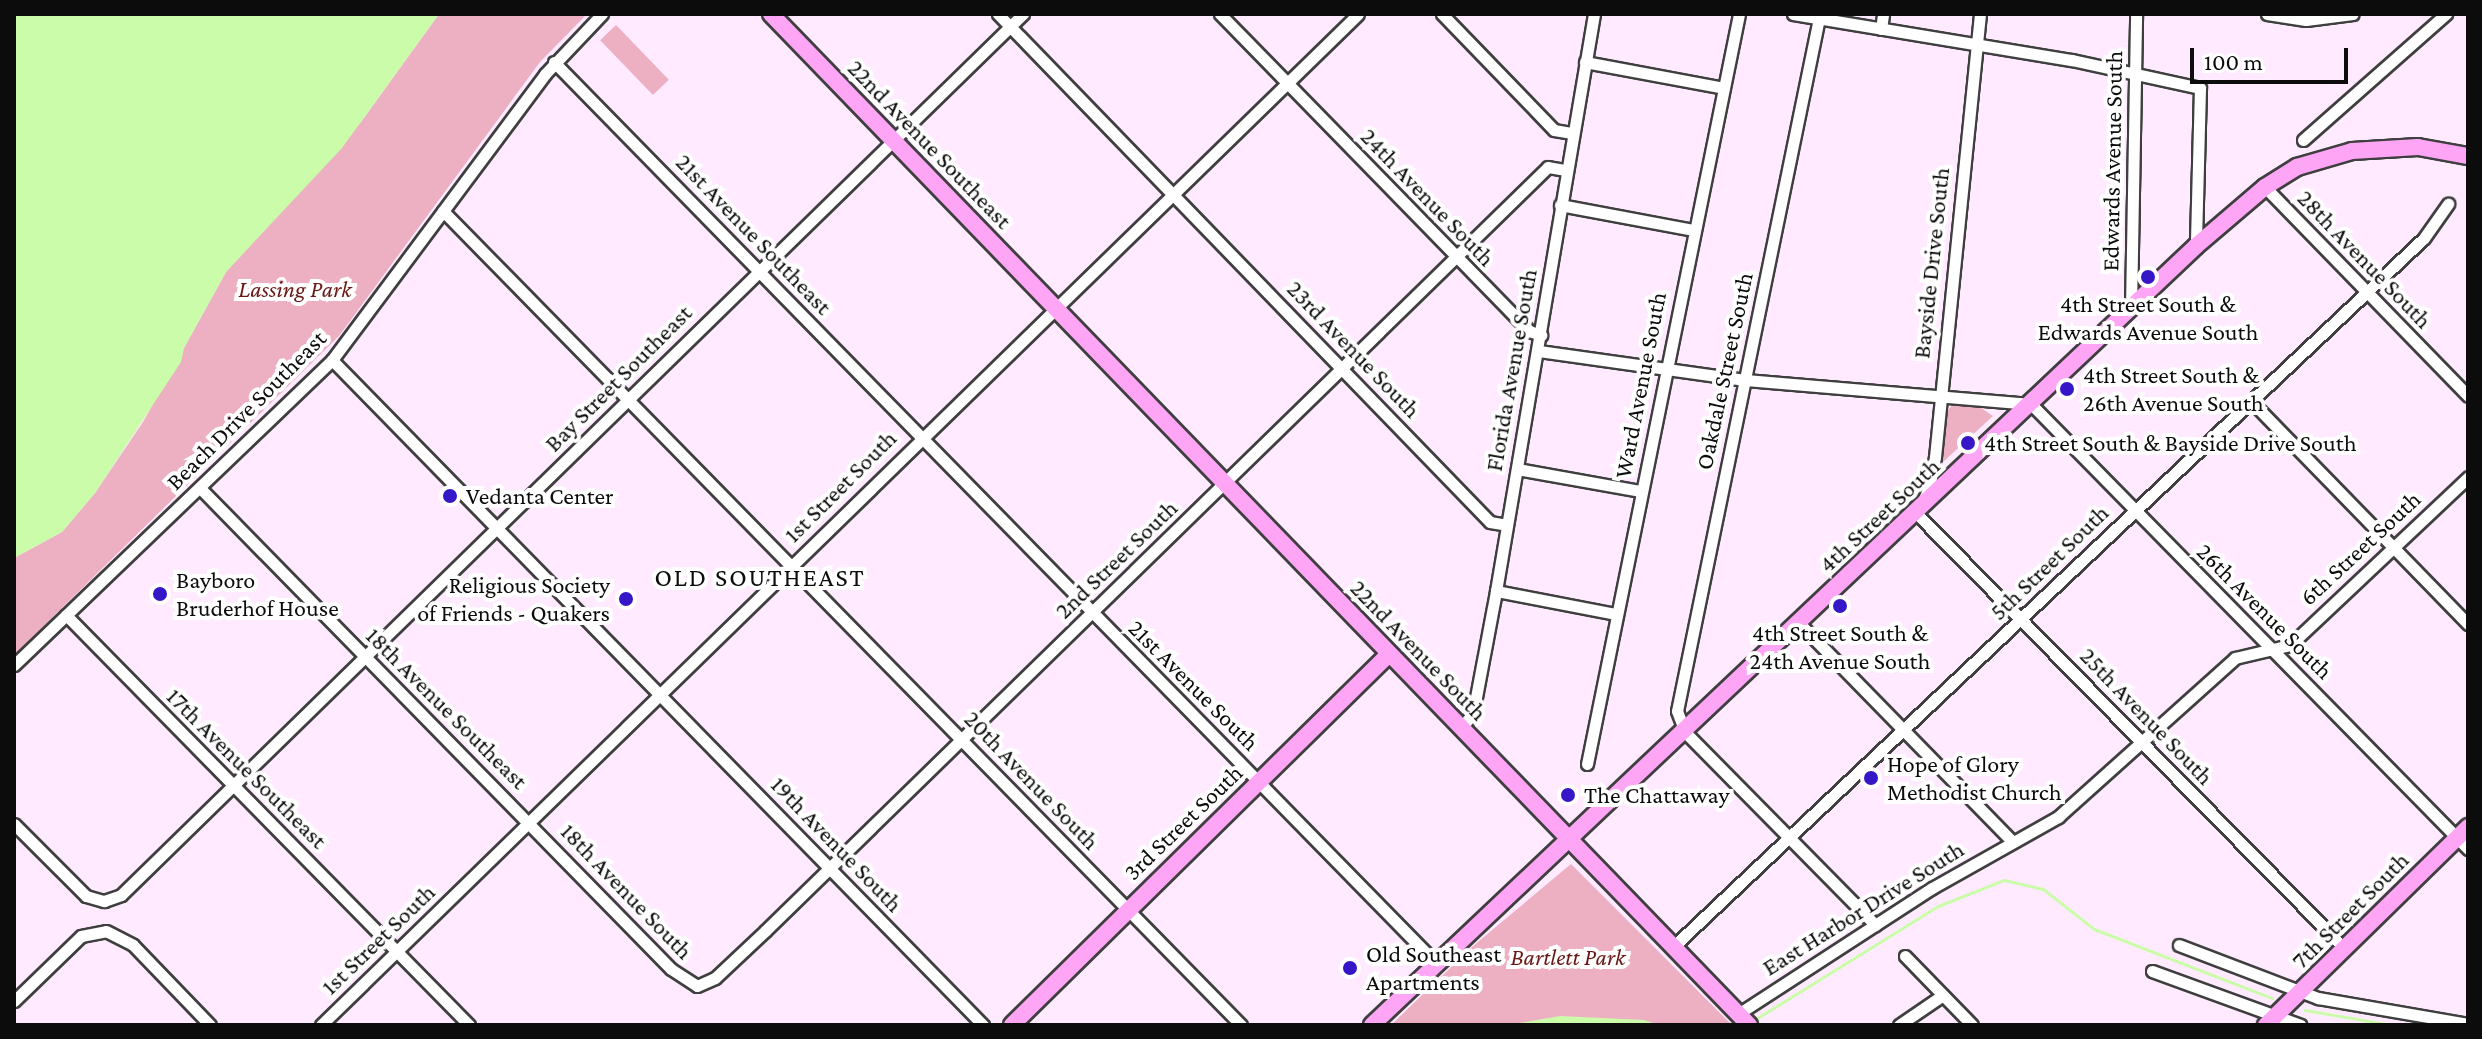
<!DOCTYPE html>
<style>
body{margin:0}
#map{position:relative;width:2482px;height:1039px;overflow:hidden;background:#ffeaff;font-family:"Crimson Pro",serif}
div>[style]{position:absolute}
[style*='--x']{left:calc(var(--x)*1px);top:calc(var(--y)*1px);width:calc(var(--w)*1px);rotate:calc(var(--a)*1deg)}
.green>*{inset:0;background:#edb0c2;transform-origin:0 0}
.water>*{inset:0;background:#cbfca9}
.stream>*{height:3px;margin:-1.5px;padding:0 1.5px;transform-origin:1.5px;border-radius:1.5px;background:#cbfca9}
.roads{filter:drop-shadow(2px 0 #3f3f3f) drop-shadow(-2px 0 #3f3f3f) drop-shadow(0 2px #3f3f3f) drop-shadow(0 -2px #3f3f3f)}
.street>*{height:11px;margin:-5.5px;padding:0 5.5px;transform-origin:5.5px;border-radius:5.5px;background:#fff}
.secondary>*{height:16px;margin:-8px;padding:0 8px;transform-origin:8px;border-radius:8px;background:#ffa5f5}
.dots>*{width:22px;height:22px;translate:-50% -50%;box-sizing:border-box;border:4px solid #fff;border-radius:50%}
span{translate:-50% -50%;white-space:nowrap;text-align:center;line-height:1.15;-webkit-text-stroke:8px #fff;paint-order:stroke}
.street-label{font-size:24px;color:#0c0c0c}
.park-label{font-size:24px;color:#691816;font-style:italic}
.poi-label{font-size:24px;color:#0c0c0c}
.left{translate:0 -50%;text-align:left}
.right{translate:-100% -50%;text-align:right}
.neighbourhood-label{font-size:26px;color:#0c0c0c;letter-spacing:2px}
.frame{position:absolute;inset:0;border:16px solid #0c0c0c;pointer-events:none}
.scale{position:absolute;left:2190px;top:48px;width:158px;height:36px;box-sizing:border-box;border:4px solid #0c0c0c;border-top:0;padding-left:10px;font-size:24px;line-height:28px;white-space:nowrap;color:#0c0c0c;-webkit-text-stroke:6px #fff;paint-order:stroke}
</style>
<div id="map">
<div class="green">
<div style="clip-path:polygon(439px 14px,587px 14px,540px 62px,339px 336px,14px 655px,14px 558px,62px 532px,95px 493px,143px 422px,226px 272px,361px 122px)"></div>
<div style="left:616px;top:25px;width:76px;height:22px;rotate:46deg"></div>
<div style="clip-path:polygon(1953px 404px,1981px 408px,1993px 416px,1943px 462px,1943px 416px)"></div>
<div style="clip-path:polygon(1571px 864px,1732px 1025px,1391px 1025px,1473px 946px)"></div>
</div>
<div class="water">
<div style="clip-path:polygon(14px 14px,439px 14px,342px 148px,226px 272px,184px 348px,181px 362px,95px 493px,62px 532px,14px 558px)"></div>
<div style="clip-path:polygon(1560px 1016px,1644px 1020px,1659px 1025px,1508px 1025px)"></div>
</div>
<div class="stream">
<div style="--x:2305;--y:1010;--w:88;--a:9.8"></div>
<div style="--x:1754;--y:1020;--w:216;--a:-31.8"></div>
<div style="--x:1938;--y:906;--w:71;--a:-21.5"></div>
<div style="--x:2004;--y:880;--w:40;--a:13"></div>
<div style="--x:2043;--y:889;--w:65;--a:38.1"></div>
<div style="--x:2094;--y:929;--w:191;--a:21.2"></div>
</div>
<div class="roads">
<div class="street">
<div style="--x:998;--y:14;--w:707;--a:45.92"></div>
<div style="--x:1490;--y:522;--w:17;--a:10"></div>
<div style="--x:1220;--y:14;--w:443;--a:45.7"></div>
<div style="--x:1529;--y:331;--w:13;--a:18"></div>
<div style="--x:1442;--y:14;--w:161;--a:46"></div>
<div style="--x:1554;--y:130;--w:17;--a:10"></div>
<div style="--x:1793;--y:14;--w:283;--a:9.4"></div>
<div style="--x:2072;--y:60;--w:131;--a:12.3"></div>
<div style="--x:2200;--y:88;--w:158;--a:91.5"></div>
<div style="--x:1980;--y:14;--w:445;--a:95.8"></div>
<div style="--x:1935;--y:457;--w:32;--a:101"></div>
<div style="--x:1929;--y:488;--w:29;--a:115"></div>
<div style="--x:1917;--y:514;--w:610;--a:45.46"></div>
<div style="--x:2267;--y:14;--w:39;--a:9"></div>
<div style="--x:2306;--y:20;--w:47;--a:-7.3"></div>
<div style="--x:1819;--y:18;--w:707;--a:101.58"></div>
<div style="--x:1677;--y:711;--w:22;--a:69"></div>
<div style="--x:1685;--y:732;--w:271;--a:45.4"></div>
<div style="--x:1881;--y:29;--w:15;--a:-82"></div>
<div style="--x:554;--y:62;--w:1261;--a:45.61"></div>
<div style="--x:1585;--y:62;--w:141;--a:10.6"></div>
<div style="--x:2303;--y:140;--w:191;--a:-41.4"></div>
<div style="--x:2265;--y:187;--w:291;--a:45.8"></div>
<div style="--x:1560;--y:205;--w:135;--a:10.6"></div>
<div style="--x:443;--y:211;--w:1140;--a:45.57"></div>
<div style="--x:2131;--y:308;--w:294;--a:-89"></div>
<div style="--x:1539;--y:351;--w:208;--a:8"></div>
<div style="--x:1745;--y:380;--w:287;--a:4.8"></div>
<div style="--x:2031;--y:404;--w:624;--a:45.52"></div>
<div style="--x:332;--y:360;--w:931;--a:45.61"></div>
<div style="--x:2252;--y:402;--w:310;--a:45.8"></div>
<div style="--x:1517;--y:469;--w:126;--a:10.1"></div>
<div style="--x:200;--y:488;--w:673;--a:45.6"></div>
<div style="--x:671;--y:969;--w:31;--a:33"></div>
<div style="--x:697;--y:986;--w:20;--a:-24"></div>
<div style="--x:715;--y:978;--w:69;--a:-43.2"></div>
<div style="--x:765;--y:931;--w:1094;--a:-44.3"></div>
<div style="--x:1548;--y:167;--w:17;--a:10"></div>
<div style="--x:1496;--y:591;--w:121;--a:10.9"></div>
<div style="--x:66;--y:615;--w:575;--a:45.49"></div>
<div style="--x:1799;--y:623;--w:306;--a:45.7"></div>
<div style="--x:14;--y:665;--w:441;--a:-43.8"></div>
<div style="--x:332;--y:360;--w:357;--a:-53.3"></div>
<div style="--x:545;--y:74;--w:83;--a:-46.5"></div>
<div style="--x:1461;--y:728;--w:19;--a:-51"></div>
<div style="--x:1473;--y:713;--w:124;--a:-79.3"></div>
<div style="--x:1496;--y:591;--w:585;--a:-80.36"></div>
<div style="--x:1587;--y:764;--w:765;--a:-78.54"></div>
<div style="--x:14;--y:824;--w:102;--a:45"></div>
<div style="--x:86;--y:896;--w:19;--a:16"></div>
<div style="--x:104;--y:901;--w:18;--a:-19"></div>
<div style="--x:121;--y:895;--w:1261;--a:-44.33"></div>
<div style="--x:2179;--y:945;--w:149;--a:20.9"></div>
<div style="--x:2318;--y:998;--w:152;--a:9.8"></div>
<div style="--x:1674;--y:946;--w:1031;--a:-43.35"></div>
<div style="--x:2424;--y:238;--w:42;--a:-54.8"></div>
<div style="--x:1905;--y:956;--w:96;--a:45.8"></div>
<div style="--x:2152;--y:971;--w:158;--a:20"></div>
<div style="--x:14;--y:1001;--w:93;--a:-44.1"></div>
<div style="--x:81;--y:936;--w:25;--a:-11"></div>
<div style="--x:106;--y:931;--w:30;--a:27"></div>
<div style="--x:133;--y:945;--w:111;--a:46.1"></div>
<div style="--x:1738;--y:1014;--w:231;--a:-33"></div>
<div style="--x:1932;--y:888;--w:145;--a:-29.4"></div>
<div style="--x:2058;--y:817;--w:238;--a:-41.9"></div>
<div style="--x:2235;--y:658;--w:57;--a:-13.3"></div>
<div style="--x:2290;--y:645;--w:245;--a:-43.3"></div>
<div style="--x:321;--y:1025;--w:1448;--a:-44.27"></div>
<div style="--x:1899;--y:1025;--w:53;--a:-34.3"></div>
</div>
<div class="secondary">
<div style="--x:771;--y:14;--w:1407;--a:45.95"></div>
<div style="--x:1012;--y:1025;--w:529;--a:-44.54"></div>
<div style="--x:1372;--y:1025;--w:1134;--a:-43.39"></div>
<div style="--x:2196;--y:246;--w:91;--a:-40.5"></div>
<div style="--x:2265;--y:187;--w:38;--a:-32"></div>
<div style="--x:2297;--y:167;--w:57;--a:-16.2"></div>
<div style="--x:2352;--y:151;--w:66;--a:-3.5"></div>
<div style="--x:2418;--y:147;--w:51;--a:10.2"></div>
<div style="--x:2266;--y:1025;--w:283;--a:-44.4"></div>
</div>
</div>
<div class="dots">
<div style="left:2148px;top:277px;background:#3617c8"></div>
<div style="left:2067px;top:389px;background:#3617c8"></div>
<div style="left:1968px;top:443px;background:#3617c8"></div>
<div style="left:450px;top:496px;background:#3617c8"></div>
<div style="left:160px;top:594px;background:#3617c8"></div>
<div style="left:626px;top:599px;background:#3617c8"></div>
<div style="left:1840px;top:606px;background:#3617c8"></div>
<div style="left:1871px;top:778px;background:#3617c8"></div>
<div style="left:1568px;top:795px;background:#3617c8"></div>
<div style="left:1350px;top:968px;background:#3617c8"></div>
</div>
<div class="street-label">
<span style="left:930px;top:144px;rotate:46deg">22nd Avenue Southeast</span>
<span style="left:2112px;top:161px;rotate:-89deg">Edwards Avenue South</span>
<span style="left:1428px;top:197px;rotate:46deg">24th Avenue South</span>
<span style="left:754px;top:234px;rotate:46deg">21st Avenue Southeast</span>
<span style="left:2365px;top:259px;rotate:46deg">28th Avenue South</span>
<span style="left:1931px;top:263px;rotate:-84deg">Bayside Drive South</span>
<span style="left:1354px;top:349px;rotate:46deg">23rd Avenue South</span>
<span style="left:1511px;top:370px;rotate:-80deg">Florida Avenue South</span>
<span style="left:1724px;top:371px;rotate:-78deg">Oakdale Street South</span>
<span style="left:618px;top:378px;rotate:-45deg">Bay Street Southeast</span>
<span style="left:1640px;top:385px;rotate:-79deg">Ward Avenue South</span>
<span style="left:246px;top:410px;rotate:-45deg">Beach Drive Southeast</span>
<span style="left:840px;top:486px;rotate:-45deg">1st Street South</span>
<span style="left:1879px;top:515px;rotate:-43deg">4th Street South</span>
<span style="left:2360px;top:548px;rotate:-43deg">6th Street South</span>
<span style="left:1116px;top:559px;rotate:-44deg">2nd Street South</span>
<span style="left:2049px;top:562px;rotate:-44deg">5th Street South</span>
<span style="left:2265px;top:611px;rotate:45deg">26th Avenue South</span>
<span style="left:1419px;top:650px;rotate:46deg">22nd Avenue South</span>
<span style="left:1194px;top:685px;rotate:45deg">21st Avenue South</span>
<span style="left:447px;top:708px;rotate:45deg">18th Avenue Southeast</span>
<span style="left:2147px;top:716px;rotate:46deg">25th Avenue South</span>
<span style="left:247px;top:768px;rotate:45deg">17th Avenue Southeast</span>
<span style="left:1032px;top:780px;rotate:46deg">20th Avenue South</span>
<span style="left:1183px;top:822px;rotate:-44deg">3rd Street South</span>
<span style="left:837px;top:844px;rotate:46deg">19th Avenue South</span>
<span style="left:627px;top:891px;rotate:46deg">18th Avenue South</span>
<span style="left:1863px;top:908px;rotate:-32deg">East Harbor Drive South</span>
<span style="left:2350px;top:910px;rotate:-45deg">7th Street South</span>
<span style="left:378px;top:939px;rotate:-44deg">1st Street South</span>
</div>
<div class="park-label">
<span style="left:295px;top:289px">Lassing Park</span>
<span style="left:1568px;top:957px">Bartlett Park</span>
</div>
<div class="poi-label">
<span style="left:2148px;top:318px">4th Street South &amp;<br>Edwards Avenue South</span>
<span class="left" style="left:2083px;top:389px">4th Street South &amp;<br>26th Avenue South</span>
<span class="left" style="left:1984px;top:443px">4th Street South &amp; Bayside Drive South</span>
<span class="left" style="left:466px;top:496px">Vedanta Center</span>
<span class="left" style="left:176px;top:594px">Bayboro<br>Bruderhof House</span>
<span class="right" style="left:610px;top:599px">Religious Society<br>of Friends - Quakers</span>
<span style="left:1840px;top:647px">4th Street South &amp;<br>24th Avenue South</span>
<span class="left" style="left:1887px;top:778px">Hope of Glory<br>Methodist Church</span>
<span class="left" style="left:1584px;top:795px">The Chattaway</span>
<span class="left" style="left:1366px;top:968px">Old Southeast<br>Apartments</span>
</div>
<div class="neighbourhood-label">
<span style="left:760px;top:578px">OLD SOUTHEAST</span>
</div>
<div class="frame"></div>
<div class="scale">100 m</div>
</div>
